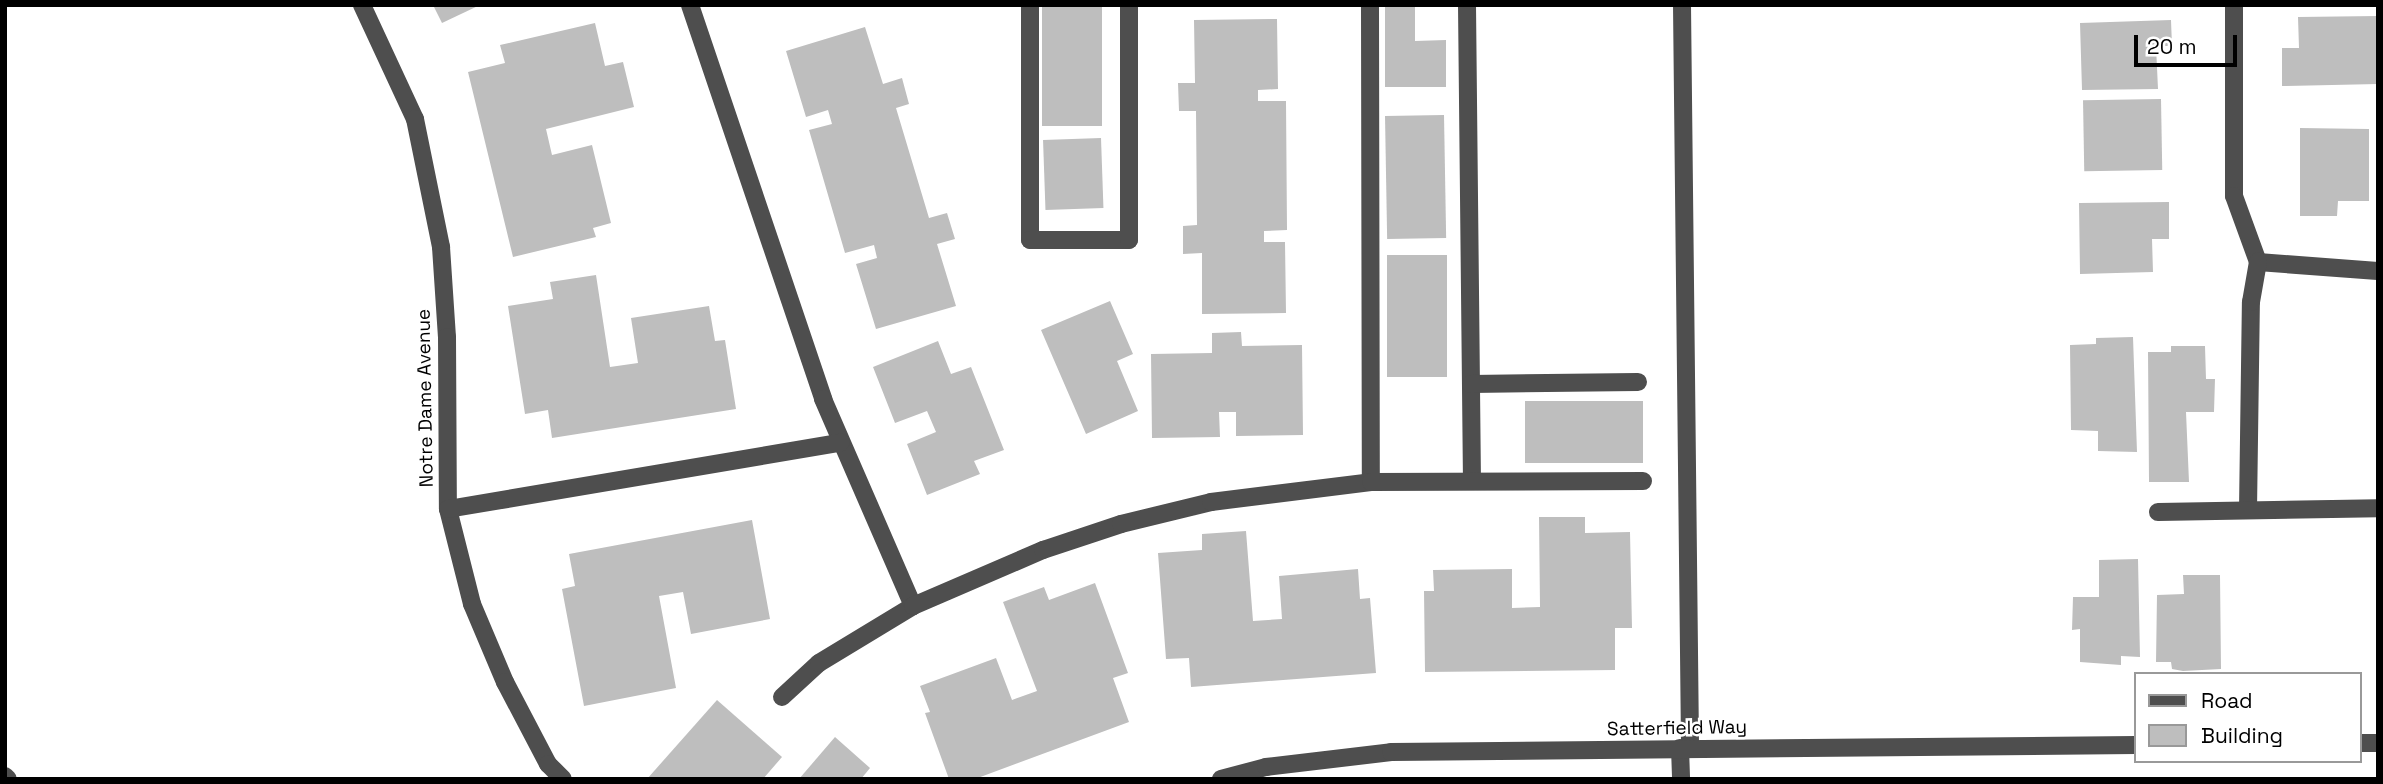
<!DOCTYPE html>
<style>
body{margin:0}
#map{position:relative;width:2383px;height:784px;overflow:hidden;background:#fff;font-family:"Space Grotesk",sans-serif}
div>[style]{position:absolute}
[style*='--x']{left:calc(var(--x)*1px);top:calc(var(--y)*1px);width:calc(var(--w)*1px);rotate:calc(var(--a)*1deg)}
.building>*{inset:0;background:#bebebe;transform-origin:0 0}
.minor>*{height:18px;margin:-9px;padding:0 9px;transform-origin:9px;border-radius:9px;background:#4e4e4e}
span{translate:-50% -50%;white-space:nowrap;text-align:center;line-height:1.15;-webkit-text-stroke:5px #fff;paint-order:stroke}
.street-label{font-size:19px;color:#000}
.frame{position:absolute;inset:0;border:7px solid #000;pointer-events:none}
.legend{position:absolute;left:2134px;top:672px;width:228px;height:91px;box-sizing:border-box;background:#fff;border:2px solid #999;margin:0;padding:9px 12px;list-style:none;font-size:21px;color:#000}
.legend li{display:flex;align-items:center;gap:14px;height:35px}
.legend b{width:35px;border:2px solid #999}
.scale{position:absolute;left:2134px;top:35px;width:103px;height:32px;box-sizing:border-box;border:4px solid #000;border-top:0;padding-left:9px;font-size:21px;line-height:24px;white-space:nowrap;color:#000;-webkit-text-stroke:5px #fff;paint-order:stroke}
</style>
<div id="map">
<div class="building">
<div style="clip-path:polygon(433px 5px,480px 5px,442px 23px)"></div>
<div style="left:1042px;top:5px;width:60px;height:121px"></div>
<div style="clip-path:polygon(1385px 5px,1415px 5px,1415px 41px,1446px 40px,1446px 87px,1385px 87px)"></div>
<div style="clip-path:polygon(2378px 16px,2378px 84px,2282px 86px,2282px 48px,2299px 48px,2298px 17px)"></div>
<div style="clip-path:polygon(1277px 19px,1278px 89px,1258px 90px,1258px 101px,1286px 101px,1287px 230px,1264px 231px,1264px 242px,1285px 242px,1286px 313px,1202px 314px,1202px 253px,1183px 254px,1183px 226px,1197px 225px,1196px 111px,1179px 111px,1178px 83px,1195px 83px,1194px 20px)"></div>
<div style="clip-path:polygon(2171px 20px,2172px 46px,2156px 46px,2158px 89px,2082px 90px,2080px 23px)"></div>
<div style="clip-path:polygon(595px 23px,605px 66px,623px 62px,634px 107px,546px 129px,552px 155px,592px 145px,611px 223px,593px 228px,596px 237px,513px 257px,468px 72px,505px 63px,500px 45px)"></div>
<div style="clip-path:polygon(865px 27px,883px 84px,902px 78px,909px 104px,896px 108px,929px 218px,947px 213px,955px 239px,937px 244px,956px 306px,876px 329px,856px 264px,877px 258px,874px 245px,845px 253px,809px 130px,832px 124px,828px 110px,806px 117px,786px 51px)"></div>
<div style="left:2161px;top:99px;width:71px;height:78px;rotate:89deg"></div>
<div style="left:1444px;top:115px;width:123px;height:59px;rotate:89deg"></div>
<div style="clip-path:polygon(2300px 128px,2369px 129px,2369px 201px,2338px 201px,2337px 216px,2300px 216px)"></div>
<div style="left:1101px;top:138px;width:70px;height:58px;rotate:88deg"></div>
<div style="clip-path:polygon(2169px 202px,2169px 239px,2152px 239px,2153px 272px,2080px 274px,2079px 203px)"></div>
<div style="left:1447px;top:255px;width:122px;height:60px;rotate:90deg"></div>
<div style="clip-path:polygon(596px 275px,610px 367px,638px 363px,631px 318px,709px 306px,715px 341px,725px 340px,736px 409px,552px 438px,548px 410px,525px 414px,508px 306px,553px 299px,550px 282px)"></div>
<div style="clip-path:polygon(1110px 301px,1133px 354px,1117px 361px,1138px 411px,1086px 434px,1041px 330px)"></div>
<div style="clip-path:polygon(1241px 332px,1242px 346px,1302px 345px,1303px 435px,1236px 436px,1236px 412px,1219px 412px,1220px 437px,1152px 438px,1151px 354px,1212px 353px,1212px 333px)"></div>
<div style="clip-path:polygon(2133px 337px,2137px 452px,2098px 451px,2098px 431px,2071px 430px,2070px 345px,2096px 344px,2096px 338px)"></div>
<div style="clip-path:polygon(938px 341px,951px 374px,971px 367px,1004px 450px,974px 461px,980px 474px,927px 495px,907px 444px,936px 432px,927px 411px,895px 423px,873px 367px)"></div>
<div style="clip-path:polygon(2171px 346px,2205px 346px,2206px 379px,2215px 379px,2214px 412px,2186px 412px,2189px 482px,2149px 482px,2148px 352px,2171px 352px)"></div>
<div style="left:1643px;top:401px;width:62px;height:118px;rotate:90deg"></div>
<div style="clip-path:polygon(1539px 517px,1585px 517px,1585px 533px,1630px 532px,1632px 628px,1615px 628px,1615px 670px,1425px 672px,1424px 591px,1434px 591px,1433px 570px,1512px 569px,1512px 608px,1540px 607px)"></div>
<div style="clip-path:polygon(752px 520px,770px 619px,691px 634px,683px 592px,659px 596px,676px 688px,584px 706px,562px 589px,575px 586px,569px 554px)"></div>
<div style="clip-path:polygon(1246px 531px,1253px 621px,1282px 619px,1279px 576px,1358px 569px,1360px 599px,1370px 598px,1376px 673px,1191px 687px,1189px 658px,1166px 659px,1158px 553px,1202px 550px,1202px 534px)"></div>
<div style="clip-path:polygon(2138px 559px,2140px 657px,2121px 656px,2121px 665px,2080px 662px,2080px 629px,2072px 630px,2073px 597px,2099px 597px,2099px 560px)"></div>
<div style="clip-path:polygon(2183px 575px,2220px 575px,2221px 669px,2183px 671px,2172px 669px,2171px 662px,2156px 662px,2157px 595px,2184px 594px)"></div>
<div style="clip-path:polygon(1095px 583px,1128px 673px,1113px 678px,1129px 722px,975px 779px,949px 779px,925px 713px,930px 712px,920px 686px,996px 658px,1012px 700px,1037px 691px,1003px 602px,1044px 587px,1049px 600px)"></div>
<div style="clip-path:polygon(717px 700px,782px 757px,763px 779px,647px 779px)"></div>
<div style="clip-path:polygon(835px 737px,870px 768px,861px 779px,799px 779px)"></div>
</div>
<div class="minor">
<div style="--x:362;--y:5;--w:126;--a:65.1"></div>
<div style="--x:415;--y:119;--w:131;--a:78.5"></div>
<div style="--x:441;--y:247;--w:90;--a:86.2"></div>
<div style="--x:447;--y:337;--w:172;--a:89.7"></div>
<div style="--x:448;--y:509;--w:98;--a:75.8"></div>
<div style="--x:472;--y:604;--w:85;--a:67.1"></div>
<div style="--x:505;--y:682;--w:93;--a:62.3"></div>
<div style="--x:548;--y:764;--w:21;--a:45"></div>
<div style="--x:690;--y:5;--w:416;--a:71.3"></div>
<div style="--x:823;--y:399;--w:226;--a:66.5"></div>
<div style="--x:1030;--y:5;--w:235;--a:90"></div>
<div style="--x:1030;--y:240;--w:99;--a:0"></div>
<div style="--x:1129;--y:240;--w:235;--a:-90"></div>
<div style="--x:1370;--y:5;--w:477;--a:89.9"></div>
<div style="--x:1467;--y:5;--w:474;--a:89.4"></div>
<div style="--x:1682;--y:5;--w:743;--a:89.38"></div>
<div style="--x:2234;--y:5;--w:191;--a:90"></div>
<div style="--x:2234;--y:196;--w:70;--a:70"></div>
<div style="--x:2258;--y:262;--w:120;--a:4.3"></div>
<div style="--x:1471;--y:384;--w:167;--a:-0.7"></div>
<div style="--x:448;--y:509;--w:398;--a:-9.6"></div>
<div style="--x:2248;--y:510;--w:208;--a:-89.2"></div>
<div style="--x:2251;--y:302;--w:41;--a:-80.1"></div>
<div style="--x:2158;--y:512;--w:220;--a:-1"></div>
<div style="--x:782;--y:697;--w:50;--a:-42.6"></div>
<div style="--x:819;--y:663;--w:110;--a:-31.2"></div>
<div style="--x:913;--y:606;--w:142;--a:-23.3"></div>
<div style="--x:1043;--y:550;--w:82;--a:-18.4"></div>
<div style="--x:1121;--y:524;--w:93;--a:-13.7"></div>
<div style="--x:1211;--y:502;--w:161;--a:-7.1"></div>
<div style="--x:1371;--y:482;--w:272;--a:-0.2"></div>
<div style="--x:2360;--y:743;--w:18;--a:0"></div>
<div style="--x:1680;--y:748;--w:31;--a:88"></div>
<div style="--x:5;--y:776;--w:4;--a:45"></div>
<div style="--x:1221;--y:779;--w:47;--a:-14.9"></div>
<div style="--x:1266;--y:767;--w:126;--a:-6.8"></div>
<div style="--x:1391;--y:752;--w:745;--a:-0.54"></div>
</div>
<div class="street-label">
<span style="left:425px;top:398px;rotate:-91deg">Notre Dame Avenue</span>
<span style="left:1677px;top:728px;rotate:-1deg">Satterfield Way</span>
</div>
<div class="frame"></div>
<ul class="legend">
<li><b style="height:9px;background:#4e4e4e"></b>Road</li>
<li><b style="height:19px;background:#bebebe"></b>Building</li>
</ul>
<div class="scale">20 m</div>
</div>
